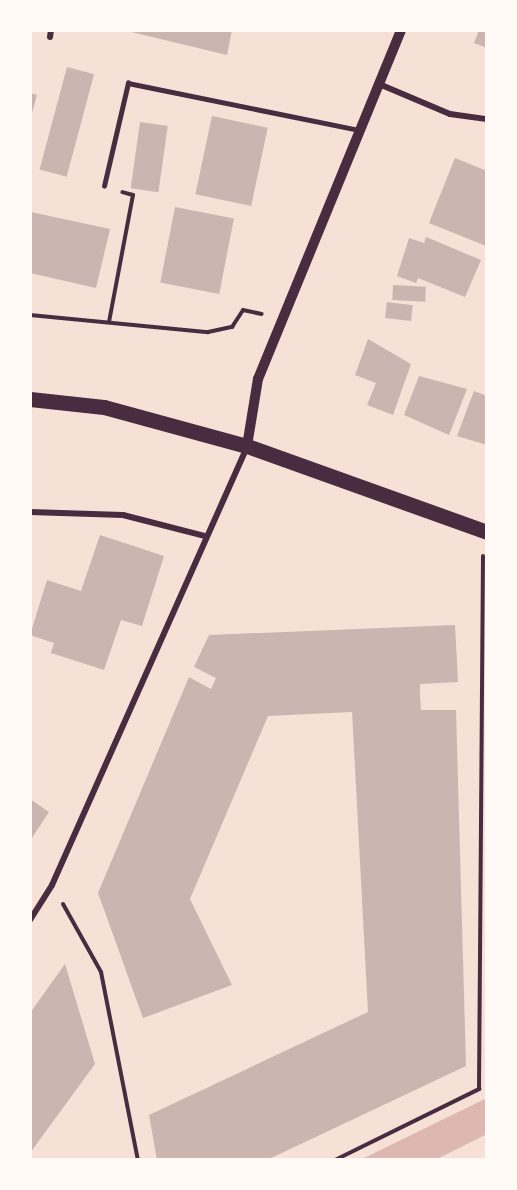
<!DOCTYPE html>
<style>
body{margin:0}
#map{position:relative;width:517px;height:1190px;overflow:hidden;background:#f7e1d7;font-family:Overpass,sans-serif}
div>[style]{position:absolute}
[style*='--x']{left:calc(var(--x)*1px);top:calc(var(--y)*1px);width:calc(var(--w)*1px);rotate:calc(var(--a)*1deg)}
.water>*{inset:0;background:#dcb8b0}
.building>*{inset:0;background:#ccb4b1;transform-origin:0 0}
.path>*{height:4px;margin:-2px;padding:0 2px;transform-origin:2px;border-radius:2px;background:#4a2c40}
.service>*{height:4.5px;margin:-2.25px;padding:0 2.25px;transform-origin:2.25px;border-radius:2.25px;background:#4a2c40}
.minor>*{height:6px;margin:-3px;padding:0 3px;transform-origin:3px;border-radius:3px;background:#4a2c40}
.tertiary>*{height:10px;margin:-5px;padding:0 5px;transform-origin:5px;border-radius:5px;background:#4a2c40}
.primary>*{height:15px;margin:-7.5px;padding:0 7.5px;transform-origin:7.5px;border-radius:7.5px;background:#4a2c40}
span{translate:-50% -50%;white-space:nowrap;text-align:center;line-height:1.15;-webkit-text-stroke:4.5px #fffaf5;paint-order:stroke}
.frame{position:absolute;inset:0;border:32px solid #fffaf5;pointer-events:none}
</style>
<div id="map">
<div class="water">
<div style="clip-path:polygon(487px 1098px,487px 1134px,435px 1160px,360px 1160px)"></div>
</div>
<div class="building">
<div style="clip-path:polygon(123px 30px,232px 30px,227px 55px)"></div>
<div style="clip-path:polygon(479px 30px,487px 30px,487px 48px,474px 43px)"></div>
<div style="left:67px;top:67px;width:28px;height:106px;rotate:15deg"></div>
<div style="clip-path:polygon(30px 93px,37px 95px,31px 117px,30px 117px)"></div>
<div style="left:212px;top:116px;width:57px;height:80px;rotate:12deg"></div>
<div style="left:140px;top:122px;width:28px;height:67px;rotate:8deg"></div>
<div style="clip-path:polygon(455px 158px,487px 171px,486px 246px,429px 223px)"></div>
<div style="left:175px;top:207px;width:60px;height:77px;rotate:11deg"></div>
<div style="clip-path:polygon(31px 212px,110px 229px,96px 288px,30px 273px)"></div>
<div style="clip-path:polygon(426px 237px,481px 260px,465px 297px,418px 278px,416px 283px,397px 276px,409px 238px,424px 243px)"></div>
<div style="left:393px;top:285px;width:33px;height:15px;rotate:3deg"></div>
<div style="left:387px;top:302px;width:26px;height:16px;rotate:7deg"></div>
<div style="clip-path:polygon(368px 339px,411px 364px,393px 415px,367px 405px,376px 383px,355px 375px)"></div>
<div style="clip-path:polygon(419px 376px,467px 389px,449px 435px,404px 415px)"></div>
<div style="clip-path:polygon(474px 391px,487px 396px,487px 445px,457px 436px)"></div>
<div style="clip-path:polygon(100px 535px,164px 556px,142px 626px,121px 620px,104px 670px,51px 653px,54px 643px,30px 635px,47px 580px,81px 591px)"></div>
<div style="clip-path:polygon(455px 625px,458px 682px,420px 684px,420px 696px,421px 710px,456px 710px,466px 1066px,267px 1160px,157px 1160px,149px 1115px,368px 1012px,352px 712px,268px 716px,190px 899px,232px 985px,143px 1018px,98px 893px,189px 677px,211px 689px,216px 678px,194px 667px,209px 635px)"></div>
<div style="clip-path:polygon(30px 799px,49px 812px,30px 841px)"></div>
<div style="clip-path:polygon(65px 964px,95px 1064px,30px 1153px,30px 1013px)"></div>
</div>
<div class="path">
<div style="--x:30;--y:315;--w:179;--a:5.5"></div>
<div style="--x:208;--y:332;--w:25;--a:-12"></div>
<div style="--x:232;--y:327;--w:20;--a:-57"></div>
<div style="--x:243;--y:310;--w:19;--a:12"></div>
<div style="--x:109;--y:322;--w:129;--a:-79.3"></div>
<div style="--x:133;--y:195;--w:11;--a:-165"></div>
<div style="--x:63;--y:904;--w:78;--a:60.8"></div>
<div style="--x:101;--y:972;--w:192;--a:78.9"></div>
<div style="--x:335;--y:1160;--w:161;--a:-26.2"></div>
<div style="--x:479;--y:1089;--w:533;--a:-89.57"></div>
</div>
<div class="service">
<div style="--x:104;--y:186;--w:106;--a:-76.9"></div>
<div style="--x:128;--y:83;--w:236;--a:11.5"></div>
</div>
<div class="minor">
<div style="--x:50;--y:37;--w:7;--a:-82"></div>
<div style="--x:379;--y:84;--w:77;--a:22.9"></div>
<div style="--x:450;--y:114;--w:37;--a:8"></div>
<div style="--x:30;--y:512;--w:93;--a:1.8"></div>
<div style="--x:123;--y:515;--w:85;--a:14.4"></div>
<div style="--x:30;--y:920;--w:41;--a:-57.8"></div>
<div style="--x:52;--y:885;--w:480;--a:-66"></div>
</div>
<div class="tertiary">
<div style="--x:247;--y:446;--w:68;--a:-80.7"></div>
<div style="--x:258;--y:379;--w:377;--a:-67.7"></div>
</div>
<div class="primary">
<div style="--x:30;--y:399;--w:74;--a:6.2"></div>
<div style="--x:104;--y:407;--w:148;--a:15.3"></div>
<div style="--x:247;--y:446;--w:255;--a:19.7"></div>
</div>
<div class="frame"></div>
</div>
